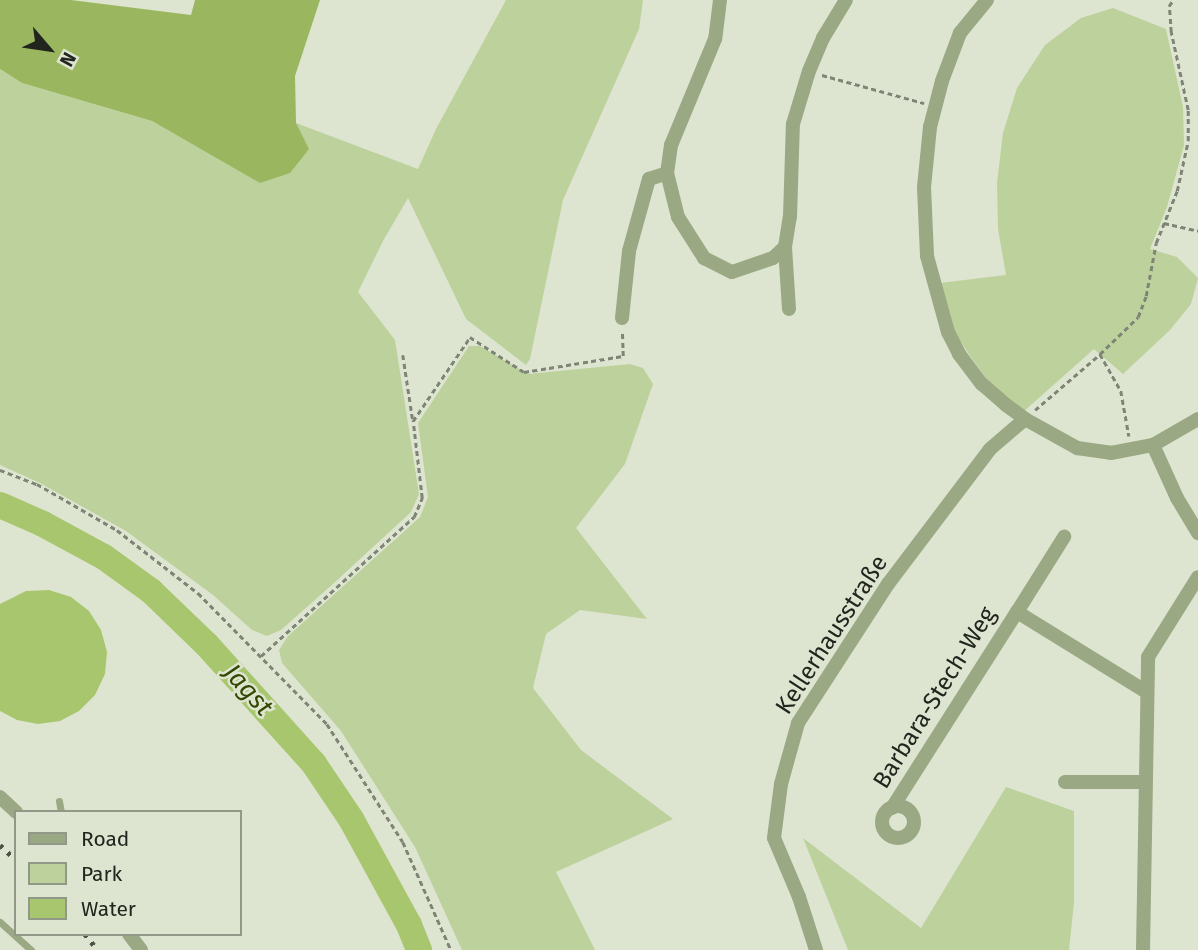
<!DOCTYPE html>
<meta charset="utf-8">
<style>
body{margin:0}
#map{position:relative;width:1198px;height:950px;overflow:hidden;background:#dde5d0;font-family:"Fira Sans",sans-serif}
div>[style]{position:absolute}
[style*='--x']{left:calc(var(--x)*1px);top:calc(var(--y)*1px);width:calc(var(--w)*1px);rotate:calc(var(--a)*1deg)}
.green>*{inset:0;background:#bdd19d}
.forest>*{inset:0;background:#9ab760}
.water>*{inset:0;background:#a7c66d}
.river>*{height:26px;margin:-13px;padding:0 13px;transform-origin:13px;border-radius:13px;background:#a7c66d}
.path>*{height:2.5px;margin-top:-1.25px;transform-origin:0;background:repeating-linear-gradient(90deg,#7f8576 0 5px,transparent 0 8.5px)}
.lane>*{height:7px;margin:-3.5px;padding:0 3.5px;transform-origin:3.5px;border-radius:3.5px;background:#9aa883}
.street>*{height:14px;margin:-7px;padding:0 7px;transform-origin:7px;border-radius:7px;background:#9aa883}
.street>.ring{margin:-7px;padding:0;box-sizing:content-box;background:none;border:14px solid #9aa883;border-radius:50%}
.rail>*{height:4.5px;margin-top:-2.25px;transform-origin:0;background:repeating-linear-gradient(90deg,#4e5247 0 3.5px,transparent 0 10.5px)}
span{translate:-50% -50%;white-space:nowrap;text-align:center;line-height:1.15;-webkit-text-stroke:5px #dde5d0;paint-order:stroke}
.street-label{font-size:24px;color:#22251d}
.water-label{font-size:26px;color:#344602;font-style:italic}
.legend{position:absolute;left:14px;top:810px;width:228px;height:126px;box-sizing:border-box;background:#dde5d0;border:2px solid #929888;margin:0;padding:9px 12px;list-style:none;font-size:21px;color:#22251d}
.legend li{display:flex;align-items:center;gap:14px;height:35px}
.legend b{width:35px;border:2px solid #929888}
.north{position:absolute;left:14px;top:14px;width:70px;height:70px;-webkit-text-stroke:5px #dde5d0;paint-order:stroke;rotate:119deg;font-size:19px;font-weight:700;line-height:28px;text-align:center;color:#22251d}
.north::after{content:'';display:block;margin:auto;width:24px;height:32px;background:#22251d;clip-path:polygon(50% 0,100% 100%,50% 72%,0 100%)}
</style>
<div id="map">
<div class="green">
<div style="clip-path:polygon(506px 0,643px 0,639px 29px,563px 200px,530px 359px,526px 365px,466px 319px,408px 198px,383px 241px,358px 292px,395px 340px,419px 494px,411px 512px,334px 583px,281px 630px,267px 636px,252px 630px,213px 595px,126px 531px,40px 483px,0 465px,0 69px,22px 83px,152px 121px,260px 182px,296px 123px,418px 169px,436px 129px)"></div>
<div style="clip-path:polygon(1113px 8px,1166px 29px,1183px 107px,1184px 145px,1167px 207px,1150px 249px,1177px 257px,1198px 278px,1191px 304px,1170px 330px,1123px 374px,1094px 349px,1023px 412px,989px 382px,970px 356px,954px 331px,940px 283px,1006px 275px,998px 229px,997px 183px,1003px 133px,1017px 88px,1045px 45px,1081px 18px)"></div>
<div style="clip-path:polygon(469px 346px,480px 346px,528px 374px,630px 364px,643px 368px,653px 384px,625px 464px,576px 528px,647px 619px,580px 610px,546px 634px,533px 688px,581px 750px,673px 819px,556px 872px,595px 950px,462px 950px,415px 847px,341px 731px,282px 663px,279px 650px,288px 636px,420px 517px,428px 497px,418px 423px)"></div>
<div style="clip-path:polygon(1006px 787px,1074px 811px,1074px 903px,1069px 950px,848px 950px,803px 838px,921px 928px)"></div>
</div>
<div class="forest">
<div style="clip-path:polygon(0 0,71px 0,191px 15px,195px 0,320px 0,295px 76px,296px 123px,309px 149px,290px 173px,260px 183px,152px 121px,22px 83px,0 69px)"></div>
</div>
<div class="water">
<div style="clip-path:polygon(49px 590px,71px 597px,89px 611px,101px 630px,107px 652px,105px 674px,95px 695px,79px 711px,60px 721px,38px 724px,17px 720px,0 711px,0 604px,26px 591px)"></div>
</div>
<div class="river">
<div style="--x:0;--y:505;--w:47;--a:23.8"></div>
<div style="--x:43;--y:524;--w:69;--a:28.4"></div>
<div style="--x:104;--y:557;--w:58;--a:35.9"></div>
<div style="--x:151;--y:591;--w:78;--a:44"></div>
<div style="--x:207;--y:645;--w:160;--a:48"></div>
<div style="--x:314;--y:764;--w:66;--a:56.1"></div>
<div style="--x:351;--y:819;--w:121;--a:61.3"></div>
<div style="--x:409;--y:925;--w:27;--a:68"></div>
</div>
<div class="path">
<div style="--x:822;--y:75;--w:106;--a:15.4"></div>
<div style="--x:1164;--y:223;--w:35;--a:13"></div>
<div style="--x:1100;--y:354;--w:43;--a:60.4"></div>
<div style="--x:1121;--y:391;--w:46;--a:79.9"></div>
<div style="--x:403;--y:355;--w:67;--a:81.4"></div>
<div style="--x:1035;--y:410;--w:86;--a:-40.7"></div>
<div style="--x:1100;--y:354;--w:53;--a:-44.2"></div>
<div style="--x:1138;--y:317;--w:22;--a:-69"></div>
<div style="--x:1146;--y:296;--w:54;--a:-79.3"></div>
<div style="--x:1156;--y:243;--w:56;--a:-68"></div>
<div style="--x:1177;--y:191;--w:51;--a:-77.6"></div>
<div style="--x:1188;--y:141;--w:31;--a:-90"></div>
<div style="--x:1188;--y:110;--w:80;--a:-102.3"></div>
<div style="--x:1171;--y:32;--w:26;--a:-94"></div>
<div style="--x:1169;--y:6;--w:7;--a:-56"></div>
<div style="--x:0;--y:470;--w:40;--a:21"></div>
<div style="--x:37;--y:484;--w:92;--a:29.9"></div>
<div style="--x:117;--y:530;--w:103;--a:37.9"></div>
<div style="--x:198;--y:593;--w:184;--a:45.4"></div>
<div style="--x:327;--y:724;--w:140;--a:57.2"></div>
<div style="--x:403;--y:842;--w:118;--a:66"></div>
<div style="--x:261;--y:656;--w:207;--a:-42.3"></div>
<div style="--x:414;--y:517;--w:21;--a:-67"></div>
<div style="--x:422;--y:498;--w:78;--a:-96.7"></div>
<div style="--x:413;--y:421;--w:102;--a:-55.8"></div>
<div style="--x:470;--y:337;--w:64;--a:32.9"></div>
<div style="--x:524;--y:372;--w:100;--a:-9.2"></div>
<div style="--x:623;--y:356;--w:24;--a:-92"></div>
</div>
<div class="lane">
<div style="--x:59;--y:801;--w:11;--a:80"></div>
<div style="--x:0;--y:922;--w:42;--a:42.1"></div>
</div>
<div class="street">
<div style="--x:720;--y:0;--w:39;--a:97"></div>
<div style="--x:715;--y:39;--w:115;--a:112.5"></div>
<div style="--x:671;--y:145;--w:28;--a:98"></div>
<div style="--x:667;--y:173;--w:45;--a:76"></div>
<div style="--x:678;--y:217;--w:49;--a:57.6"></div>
<div style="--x:704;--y:258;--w:31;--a:27"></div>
<div style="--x:732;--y:272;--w:43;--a:-18.9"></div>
<div style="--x:773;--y:258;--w:16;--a:-43"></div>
<div style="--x:987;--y:0;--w:43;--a:129.3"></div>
<div style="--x:960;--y:33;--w:51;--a:110.6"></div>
<div style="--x:942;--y:81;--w:48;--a:104.6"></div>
<div style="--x:930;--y:127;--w:60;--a:95.7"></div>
<div style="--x:924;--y:187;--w:69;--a:87.5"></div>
<div style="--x:927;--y:256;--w:79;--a:74.6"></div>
<div style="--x:948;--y:332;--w:25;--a:63"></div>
<div style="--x:959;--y:354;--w:38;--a:53"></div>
<div style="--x:982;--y:384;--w:32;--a:41"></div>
<div style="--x:1006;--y:405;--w:24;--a:36"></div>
<div style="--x:1025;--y:419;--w:60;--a:29.1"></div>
<div style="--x:1077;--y:448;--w:34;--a:8"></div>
<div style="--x:1111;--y:453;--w:43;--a:-10.8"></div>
<div style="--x:1153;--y:445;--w:52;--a:-30"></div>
<div style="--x:789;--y:309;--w:62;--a:-93.7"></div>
<div style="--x:785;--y:247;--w:30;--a:-81"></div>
<div style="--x:790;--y:217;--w:93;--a:-88.2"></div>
<div style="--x:793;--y:124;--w:55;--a:-73.2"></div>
<div style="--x:809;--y:71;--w:36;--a:-67"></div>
<div style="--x:823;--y:38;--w:44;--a:-58.8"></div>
<div style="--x:622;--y:318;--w:67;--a:-84"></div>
<div style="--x:629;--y:251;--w:75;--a:-74.5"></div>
<div style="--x:649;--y:179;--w:19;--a:-18"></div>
<div style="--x:1153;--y:445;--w:58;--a:65.6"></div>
<div style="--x:1177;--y:498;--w:41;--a:59"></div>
<div style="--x:1017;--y:612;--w:89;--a:-57.9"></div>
<div style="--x:1065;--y:782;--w:80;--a:0"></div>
<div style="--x:0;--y:797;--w:22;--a:43"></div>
<div class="ring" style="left:882px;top:806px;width:18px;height:18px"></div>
<div style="--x:892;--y:808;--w:232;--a:-57.5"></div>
<div style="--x:1017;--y:612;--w:150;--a:31.7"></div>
<div style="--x:129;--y:934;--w:20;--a:53"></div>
<div style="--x:816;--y:950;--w:56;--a:-107.8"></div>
<div style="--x:799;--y:897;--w:64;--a:-113"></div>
<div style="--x:774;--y:838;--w:54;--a:-82.6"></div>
<div style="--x:781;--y:784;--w:63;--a:-74.4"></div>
<div style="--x:798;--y:723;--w:166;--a:-57.1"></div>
<div style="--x:888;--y:584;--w:169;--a:-52.9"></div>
<div style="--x:990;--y:449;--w:46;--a:-40.6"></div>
<div style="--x:1143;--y:950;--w:293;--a:-89"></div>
<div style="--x:1148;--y:657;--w:94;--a:-58"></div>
</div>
<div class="rail">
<div style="--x:0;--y:845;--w:22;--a:43"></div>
<div style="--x:85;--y:934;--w:21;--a:51"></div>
</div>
<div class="street-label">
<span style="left:832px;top:635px;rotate:-57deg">Kellerhausstraße</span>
<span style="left:935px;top:698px;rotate:-58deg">Barbara-Stech-Weg</span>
</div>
<div class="water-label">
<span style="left:248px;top:690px;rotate:48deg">Jagst</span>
</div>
<ul class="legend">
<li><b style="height:9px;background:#9aa883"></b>Road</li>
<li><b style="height:19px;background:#bdd19d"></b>Park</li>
<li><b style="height:19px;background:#a7c66d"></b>Water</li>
</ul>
<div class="north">N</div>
</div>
